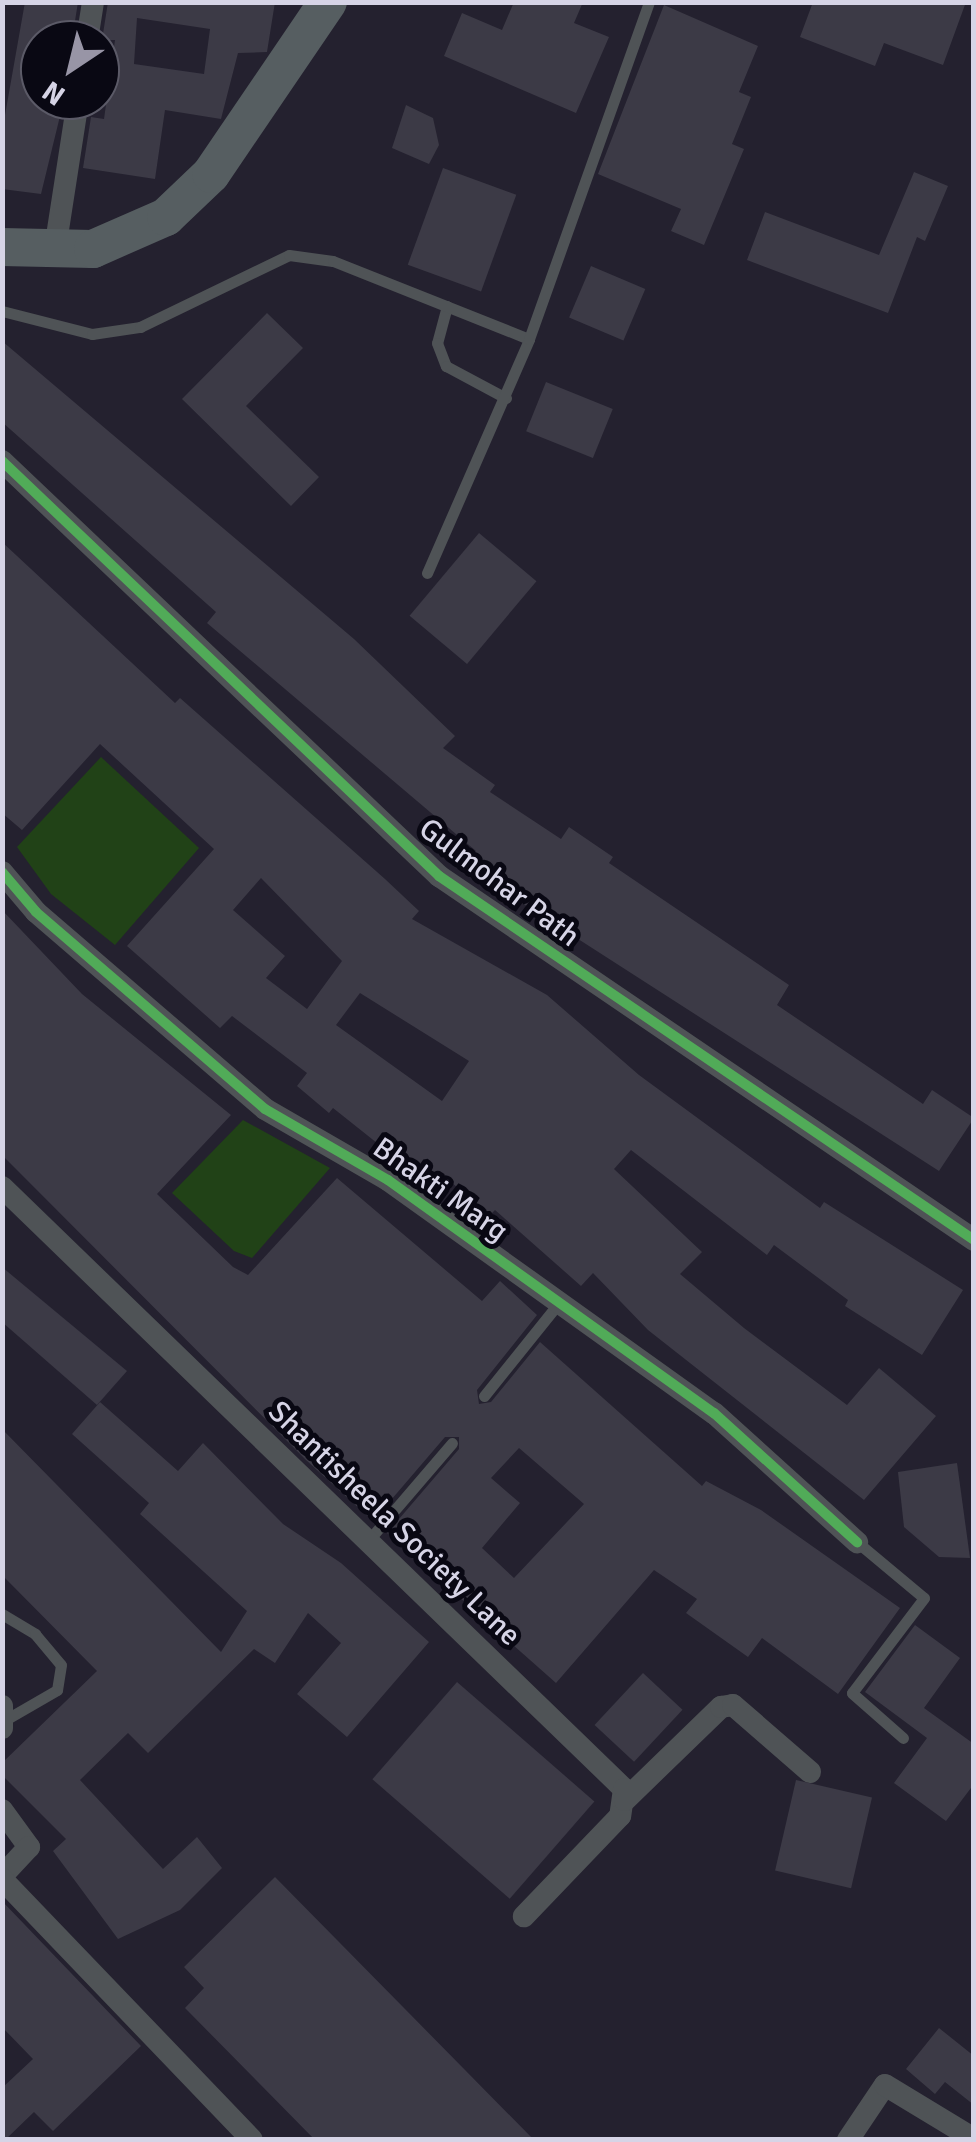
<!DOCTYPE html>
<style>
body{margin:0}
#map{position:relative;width:976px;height:2142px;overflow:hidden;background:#24212f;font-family:Signika,sans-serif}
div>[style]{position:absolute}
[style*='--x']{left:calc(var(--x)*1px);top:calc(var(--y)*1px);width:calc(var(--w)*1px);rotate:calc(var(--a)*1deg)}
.green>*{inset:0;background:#214217}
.building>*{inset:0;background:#3c3a46;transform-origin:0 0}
.service>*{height:11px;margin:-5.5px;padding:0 5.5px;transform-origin:5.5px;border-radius:5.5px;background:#4f5356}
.minor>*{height:22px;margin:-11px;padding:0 11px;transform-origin:11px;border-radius:11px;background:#4f5356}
.primary>*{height:38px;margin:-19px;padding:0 19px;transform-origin:19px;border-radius:19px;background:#565e61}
.cycleway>*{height:10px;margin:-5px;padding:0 5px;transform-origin:5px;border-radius:5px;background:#51ab58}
span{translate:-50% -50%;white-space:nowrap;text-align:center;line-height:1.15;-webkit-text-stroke:10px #090813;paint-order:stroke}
.street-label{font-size:30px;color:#d6d4e6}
.frame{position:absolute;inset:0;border:5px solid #d6d4e6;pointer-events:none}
.north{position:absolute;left:20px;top:20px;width:100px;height:100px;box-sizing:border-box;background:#090813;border:2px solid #5b5a67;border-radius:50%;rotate:215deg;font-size:28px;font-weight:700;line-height:40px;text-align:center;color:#d6d4e6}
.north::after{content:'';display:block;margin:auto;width:35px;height:45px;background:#9895a6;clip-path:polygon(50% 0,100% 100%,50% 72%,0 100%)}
</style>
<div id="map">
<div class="green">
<div style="clip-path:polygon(101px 757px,199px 848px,115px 945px,51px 894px,17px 847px)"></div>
<div style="clip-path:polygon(243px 1120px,330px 1168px,252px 1258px,234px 1251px,172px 1193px)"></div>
</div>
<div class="building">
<div style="clip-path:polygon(25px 2px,78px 2px,72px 40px,40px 40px,40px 100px,55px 100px,53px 111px,61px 112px,41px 194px,2px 189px,2px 132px)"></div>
<div style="clip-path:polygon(evenodd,108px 2px,275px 2px,267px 52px,238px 53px,221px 119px,165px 110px,155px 179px,83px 168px,91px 117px,104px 119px,115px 40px,102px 40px,108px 2px,137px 18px,210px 29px,204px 74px,134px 64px,137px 18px)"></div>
<div style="clip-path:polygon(514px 2px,583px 2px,574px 23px,609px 37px,576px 113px,444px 56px,462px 13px,502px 30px)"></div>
<div style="clip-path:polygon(813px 2px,966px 2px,943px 65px,884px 43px,875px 66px,800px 37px)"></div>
<div style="clip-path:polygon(664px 5px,758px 46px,739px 92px,751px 97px,732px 144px,744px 149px,704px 245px,671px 231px,681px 209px,598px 174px)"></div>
<div style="clip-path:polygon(406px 105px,433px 118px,439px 145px,429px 164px,392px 148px)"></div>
<div style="left:443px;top:168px;width:78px;height:103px;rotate:20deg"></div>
<div style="clip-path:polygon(914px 172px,948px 186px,925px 241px,917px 237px,888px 313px,747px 260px,765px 212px,879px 255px)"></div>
<div style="left:591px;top:266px;width:59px;height:56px;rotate:23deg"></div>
<div style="clip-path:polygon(267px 313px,303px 348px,246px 406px,319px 477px,291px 506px,182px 399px)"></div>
<div style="clip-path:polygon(2px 341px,354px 639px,455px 736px,443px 748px,495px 785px,490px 792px,561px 839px,569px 827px,613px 857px,609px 863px,789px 985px,777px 1005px,923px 1104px,932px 1090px,974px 1118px,939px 1171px,519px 901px,525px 892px,471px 858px,476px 851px,207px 623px,216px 612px,2px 422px)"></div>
<div style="left:546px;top:382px;width:72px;height:53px;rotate:22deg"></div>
<div style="left:479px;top:533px;width:75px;height:108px;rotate:40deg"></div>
<div style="clip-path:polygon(evenodd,2px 542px,175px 703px,180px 698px,385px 879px,419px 911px,412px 919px,547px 995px,639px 1075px,820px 1208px,824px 1202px,963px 1290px,922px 1355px,845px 1306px,848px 1300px,774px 1245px,767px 1255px,631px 1150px,614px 1169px,702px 1252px,680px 1274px,744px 1328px,847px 1405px,879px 1368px,936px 1416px,864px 1500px,648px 1330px,593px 1273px,581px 1286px,495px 1210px,490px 1215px,445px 1177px,382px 1147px,333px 1108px,329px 1113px,297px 1086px,307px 1073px,232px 1016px,220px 1028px,127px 946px,214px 849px,100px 744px,22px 830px,2px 813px,2px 542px,261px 878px,342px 961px,307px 1009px,266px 978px,285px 956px,233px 910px,261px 878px,2px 542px,360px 993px,469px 1061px,442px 1101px,336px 1025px,360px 993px)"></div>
<div style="clip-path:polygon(evenodd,2px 910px,82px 994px,231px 1115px,157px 1194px,233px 1267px,248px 1275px,337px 1178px,482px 1301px,500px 1281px,537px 1315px,477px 1390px,479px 1404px,491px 1402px,540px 1342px,702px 1486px,706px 1481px,761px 1510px,900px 1608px,838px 1694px,762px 1638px,748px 1657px,686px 1613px,697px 1599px,654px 1570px,556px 1683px,387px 1533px,459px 1449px,459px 1437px,445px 1437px,373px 1521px,306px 1460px,2px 1155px,2px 910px,519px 1448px,584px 1504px,514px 1578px,482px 1548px,520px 1503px,491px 1478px,519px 1448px)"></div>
<div style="clip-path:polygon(2px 1267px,127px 1371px,97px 1405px,2px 1322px)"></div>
<div style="clip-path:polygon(100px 1402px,178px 1471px,203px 1443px,283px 1524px,341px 1563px,429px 1642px,347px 1737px,297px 1694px,341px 1643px,308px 1613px,275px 1663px,254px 1649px,148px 1753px,128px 1733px,80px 1780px,163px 1869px,197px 1837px,222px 1868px,180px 1910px,118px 1939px,53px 1851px,66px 1839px,2px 1775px,2px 1763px,97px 1671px,2px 1575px,2px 1429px,221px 1652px,247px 1611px,140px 1514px,149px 1503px,72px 1434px)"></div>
<div style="clip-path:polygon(957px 1463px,970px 1558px,939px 1557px,904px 1527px,898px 1472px)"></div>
<div style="clip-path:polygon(915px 1625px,960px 1658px,924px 1708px,974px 1744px,974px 1784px,946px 1821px,894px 1783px,927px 1738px,865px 1692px)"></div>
<div style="left:643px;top:1673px;width:54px;height:71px;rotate:43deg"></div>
<div style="left:457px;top:1682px;width:182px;height:129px;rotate:41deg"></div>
<div style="left:796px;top:1780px;width:78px;height:93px;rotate:13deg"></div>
<div style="clip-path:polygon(275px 1877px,534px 2140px,315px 2140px,185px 2008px,204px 1988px,184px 1967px)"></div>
<div style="clip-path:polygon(2px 1901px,141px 2046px,53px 2131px,34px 2112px,5px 2140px,2px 2088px,33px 2059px,2px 2027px)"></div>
<div style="clip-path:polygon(939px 2028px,974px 2056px,974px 2105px,945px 2082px,935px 2094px,906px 2069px)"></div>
</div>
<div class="service">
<div style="--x:447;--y:306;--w:38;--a:105"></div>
<div style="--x:437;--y:343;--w:25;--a:69"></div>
<div style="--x:446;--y:366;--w:68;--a:28.1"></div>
<div style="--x:2;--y:311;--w:93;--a:14.3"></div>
<div style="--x:92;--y:334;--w:49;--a:-8.3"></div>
<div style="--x:140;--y:327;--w:165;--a:-25.8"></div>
<div style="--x:289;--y:255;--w:44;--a:7.8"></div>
<div style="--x:333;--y:261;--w:211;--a:21.7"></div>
<div style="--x:427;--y:573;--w:255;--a:-66.4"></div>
<div style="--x:529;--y:339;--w:358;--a:-70.4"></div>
<div style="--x:484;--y:1396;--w:118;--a:-51.2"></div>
<div style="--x:368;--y:1541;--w:129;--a:-49.4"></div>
<div style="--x:857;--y:1542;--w:87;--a:39.9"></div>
<div style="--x:924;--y:1598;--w:119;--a:127.2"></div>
<div style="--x:852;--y:1693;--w:68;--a:41.4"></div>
<div style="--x:2;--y:1614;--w:39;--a:31"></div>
<div style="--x:35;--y:1634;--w:40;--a:50"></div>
<div style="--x:61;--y:1665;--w:25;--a:99"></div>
<div style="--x:57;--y:1690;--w:58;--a:149.9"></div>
</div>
<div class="minor">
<div style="--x:87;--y:40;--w:38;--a:-81"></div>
<div style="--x:55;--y:249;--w:151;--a:-81.2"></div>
<div style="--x:2;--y:461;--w:603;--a:43.52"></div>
<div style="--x:439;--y:876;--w:647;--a:34.23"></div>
<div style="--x:2;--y:872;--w:52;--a:49.6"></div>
<div style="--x:36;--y:912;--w:302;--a:40.7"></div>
<div style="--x:265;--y:1109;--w:142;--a:30"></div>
<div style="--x:388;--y:1180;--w:401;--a:35.6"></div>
<div style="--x:714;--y:1413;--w:193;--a:42.1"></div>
<div style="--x:2;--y:1187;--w:866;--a:44.06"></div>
<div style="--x:624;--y:1789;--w:27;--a:98"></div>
<div style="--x:620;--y:1816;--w:139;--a:133.8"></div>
<div style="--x:2;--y:1706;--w:22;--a:90"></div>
<div style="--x:625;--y:1800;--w:134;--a:-44.1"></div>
<div style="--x:721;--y:1707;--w:12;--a:-9"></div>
<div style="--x:733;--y:1705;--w:102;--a:41"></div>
<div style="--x:2;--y:1810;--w:46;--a:53.9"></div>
<div style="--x:29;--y:1847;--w:40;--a:133"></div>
<div style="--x:2;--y:1879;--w:361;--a:46.2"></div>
<div style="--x:848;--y:2140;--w:66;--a:-56.1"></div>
<div style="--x:885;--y:2085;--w:104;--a:31.2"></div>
</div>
<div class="primary">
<div style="--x:2;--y:247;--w:91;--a:1.3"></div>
<div style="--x:93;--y:249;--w:80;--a:-23.7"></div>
<div style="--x:166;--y:217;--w:62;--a:-43.7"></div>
<div style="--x:211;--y:174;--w:208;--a:-55.8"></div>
</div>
<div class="cycleway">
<div style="--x:2;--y:461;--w:603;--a:43.52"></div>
<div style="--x:439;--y:876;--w:647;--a:34.23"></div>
<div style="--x:2;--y:872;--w:52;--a:49.6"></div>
<div style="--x:36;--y:912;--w:302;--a:40.7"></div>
<div style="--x:265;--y:1109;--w:142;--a:30"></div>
<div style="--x:388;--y:1180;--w:401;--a:35.6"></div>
<div style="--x:714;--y:1413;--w:193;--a:42.1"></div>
</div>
<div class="street-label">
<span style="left:499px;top:883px;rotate:37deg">Gulmohar Path</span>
<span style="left:440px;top:1190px;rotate:35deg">Bhakti Marg</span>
<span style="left:394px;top:1524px;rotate:44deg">Shantisheela Society Lane</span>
</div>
<div class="frame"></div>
<div class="north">N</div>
</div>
